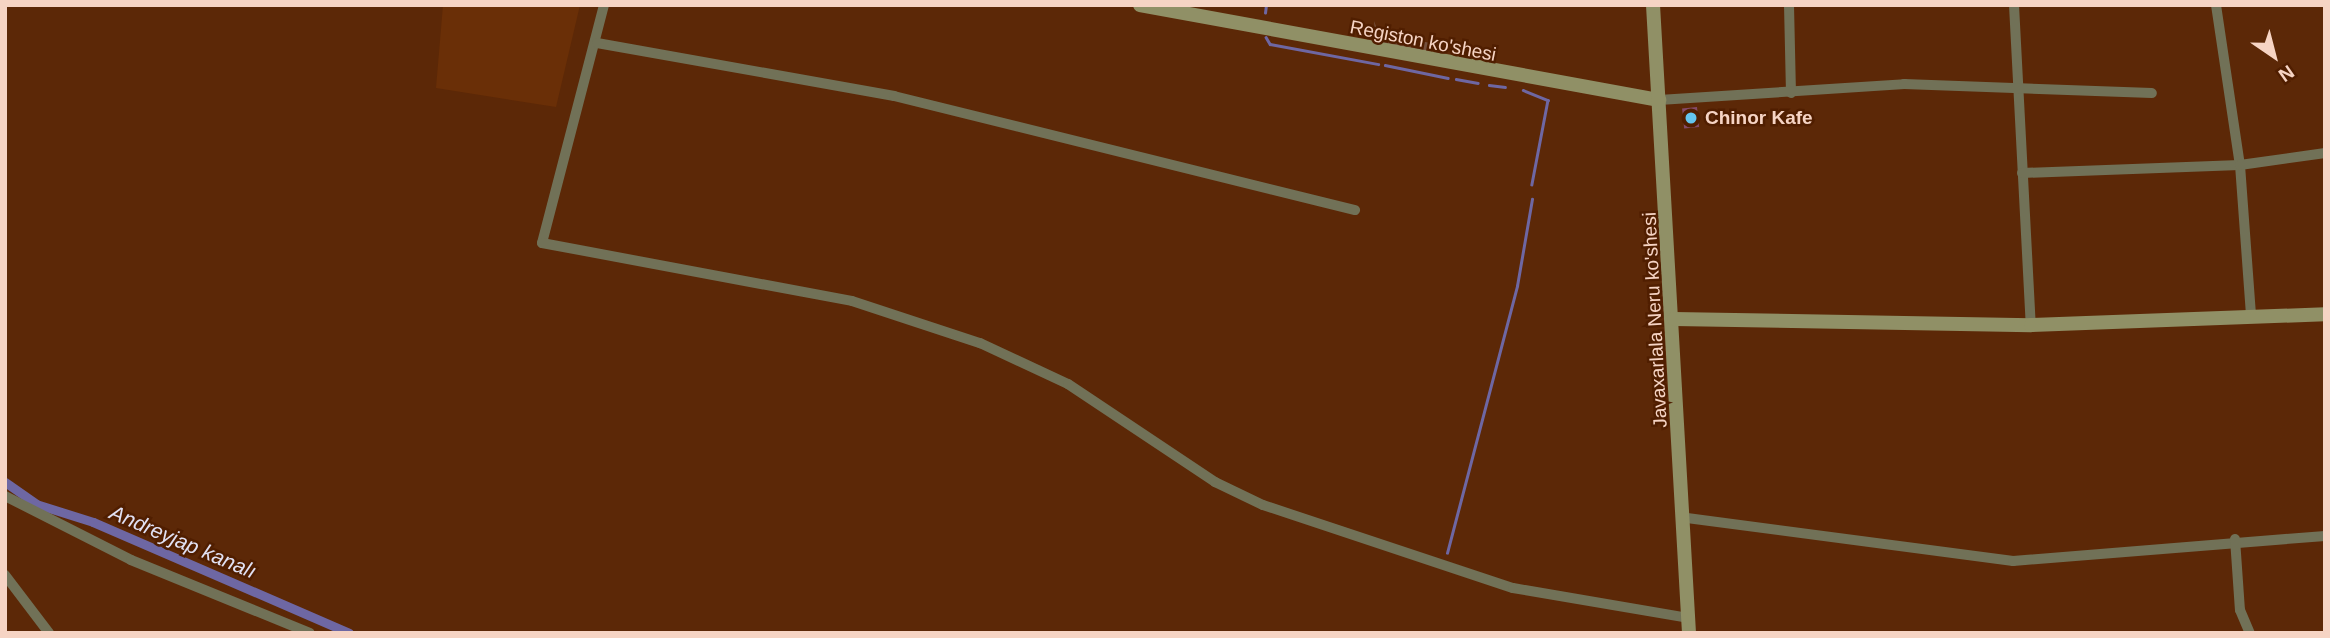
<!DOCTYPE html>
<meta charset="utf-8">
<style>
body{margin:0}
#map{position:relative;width:2330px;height:638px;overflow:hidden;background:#5c2807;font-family:Helvetica,sans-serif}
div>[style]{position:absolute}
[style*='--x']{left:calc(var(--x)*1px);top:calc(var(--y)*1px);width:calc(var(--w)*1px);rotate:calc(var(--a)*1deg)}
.built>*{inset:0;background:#6a2f07}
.green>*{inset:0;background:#75513e}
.stream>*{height:2.5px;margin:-1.25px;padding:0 1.25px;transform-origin:1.25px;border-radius:1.25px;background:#6e67a3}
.canal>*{height:9px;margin:-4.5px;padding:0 4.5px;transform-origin:4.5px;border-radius:4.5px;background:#6e67a3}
.building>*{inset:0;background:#844a68;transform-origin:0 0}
.street>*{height:10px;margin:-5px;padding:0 5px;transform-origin:5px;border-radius:5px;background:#717157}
.secondary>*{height:14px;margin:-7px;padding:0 7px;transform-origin:7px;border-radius:7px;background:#909066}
.dots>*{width:19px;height:19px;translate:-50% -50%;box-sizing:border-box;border:4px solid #501e00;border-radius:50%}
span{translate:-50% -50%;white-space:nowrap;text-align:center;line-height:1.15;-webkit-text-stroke:5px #501e00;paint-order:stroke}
.street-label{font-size:19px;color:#f6d4c4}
.poi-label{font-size:19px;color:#f6d4c4;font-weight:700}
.left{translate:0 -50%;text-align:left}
.water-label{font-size:21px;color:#e1e1f3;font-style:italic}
.frame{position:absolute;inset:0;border:7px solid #f6d4c4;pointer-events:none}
.north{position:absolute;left:2239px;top:21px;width:70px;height:70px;-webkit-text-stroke:5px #501e00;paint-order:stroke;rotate:145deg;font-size:19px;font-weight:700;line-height:28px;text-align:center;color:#f6d4c4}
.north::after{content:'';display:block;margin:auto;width:24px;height:32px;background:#f6d4c4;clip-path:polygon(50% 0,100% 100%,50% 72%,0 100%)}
</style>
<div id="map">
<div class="built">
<div style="clip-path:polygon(443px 5px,580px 5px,556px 107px,436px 88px)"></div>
</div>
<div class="green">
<div style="clip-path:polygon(1374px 21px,1379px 34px,1431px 43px,1432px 55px,1376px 41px)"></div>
</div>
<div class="stream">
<div style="--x:1265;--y:13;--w:8;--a:-83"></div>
<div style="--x:1266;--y:37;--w:8;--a:60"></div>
<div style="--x:1270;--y:44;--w:110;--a:10.5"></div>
<div style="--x:1385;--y:65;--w:64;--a:11.7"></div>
<div style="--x:1456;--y:79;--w:22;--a:10"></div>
<div style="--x:1489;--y:85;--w:16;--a:7"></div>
<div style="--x:1523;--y:90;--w:27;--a:22"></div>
<div style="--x:1548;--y:100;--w:86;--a:100.8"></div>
<div style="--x:1447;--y:553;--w:276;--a:-75.3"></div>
<div style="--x:1517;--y:286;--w:88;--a:-80.2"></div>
</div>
<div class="canal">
<div style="--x:5;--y:482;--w:38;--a:35"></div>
<div style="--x:36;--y:504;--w:60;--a:17.5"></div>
<div style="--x:93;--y:522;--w:279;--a:23.4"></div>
</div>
<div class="building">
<div style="left:1697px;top:107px;width:20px;height:15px;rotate:84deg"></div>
</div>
<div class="street">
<div style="--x:604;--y:5;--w:246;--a:104.6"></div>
<div style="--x:542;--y:243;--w:315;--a:10.6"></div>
<div style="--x:852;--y:301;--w:135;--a:18.2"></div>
<div style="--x:980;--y:343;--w:97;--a:25"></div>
<div style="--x:1068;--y:384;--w:177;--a:33.7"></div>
<div style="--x:1215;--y:482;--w:53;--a:25.6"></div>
<div style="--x:1263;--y:505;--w:263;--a:18.4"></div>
<div style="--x:1513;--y:588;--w:179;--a:9.7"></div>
<div style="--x:1789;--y:5;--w:88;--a:88.7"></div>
<div style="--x:2014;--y:5;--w:320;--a:87"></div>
<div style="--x:2216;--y:5;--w:162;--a:81.5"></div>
<div style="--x:2240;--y:165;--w:150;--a:85.8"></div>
<div style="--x:597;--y:43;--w:302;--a:10.1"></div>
<div style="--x:894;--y:96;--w:475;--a:13.9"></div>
<div style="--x:1659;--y:100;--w:246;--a:-3.7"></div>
<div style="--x:1904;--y:84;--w:248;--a:2.1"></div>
<div style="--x:2022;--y:173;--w:218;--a:-2.1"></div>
<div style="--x:2240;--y:165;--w:86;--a:-8"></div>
<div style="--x:5;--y:496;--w:141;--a:26.9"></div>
<div style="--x:131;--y:560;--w:193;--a:22.2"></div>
<div style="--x:1687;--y:518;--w:329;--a:7.5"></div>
<div style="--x:2013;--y:561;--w:313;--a:-4.6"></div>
<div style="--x:2235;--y:539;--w:71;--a:86"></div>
<div style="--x:2240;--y:610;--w:25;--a:67"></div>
<div style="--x:5;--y:575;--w:73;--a:52.8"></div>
</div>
<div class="secondary">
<div style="--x:1140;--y:5;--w:528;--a:10.37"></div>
<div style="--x:1653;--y:5;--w:629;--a:86.72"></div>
<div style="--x:1674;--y:319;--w:357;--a:1"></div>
<div style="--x:2031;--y:325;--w:294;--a:-2.1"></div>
</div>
<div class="dots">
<div style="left:1691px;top:118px;background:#64c5ee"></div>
</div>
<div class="street-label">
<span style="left:1423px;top:41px;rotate:11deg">Registon ko'shesi</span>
<span style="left:1655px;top:320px;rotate:-93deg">Javaxarlala Neru ko'shesi</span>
</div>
<div class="poi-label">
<span class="left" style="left:1705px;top:118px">Chinor Kafe</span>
</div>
<div class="water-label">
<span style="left:183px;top:542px;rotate:23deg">Andreyjap kanalı</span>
</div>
<div class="frame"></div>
<div class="north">N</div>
</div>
